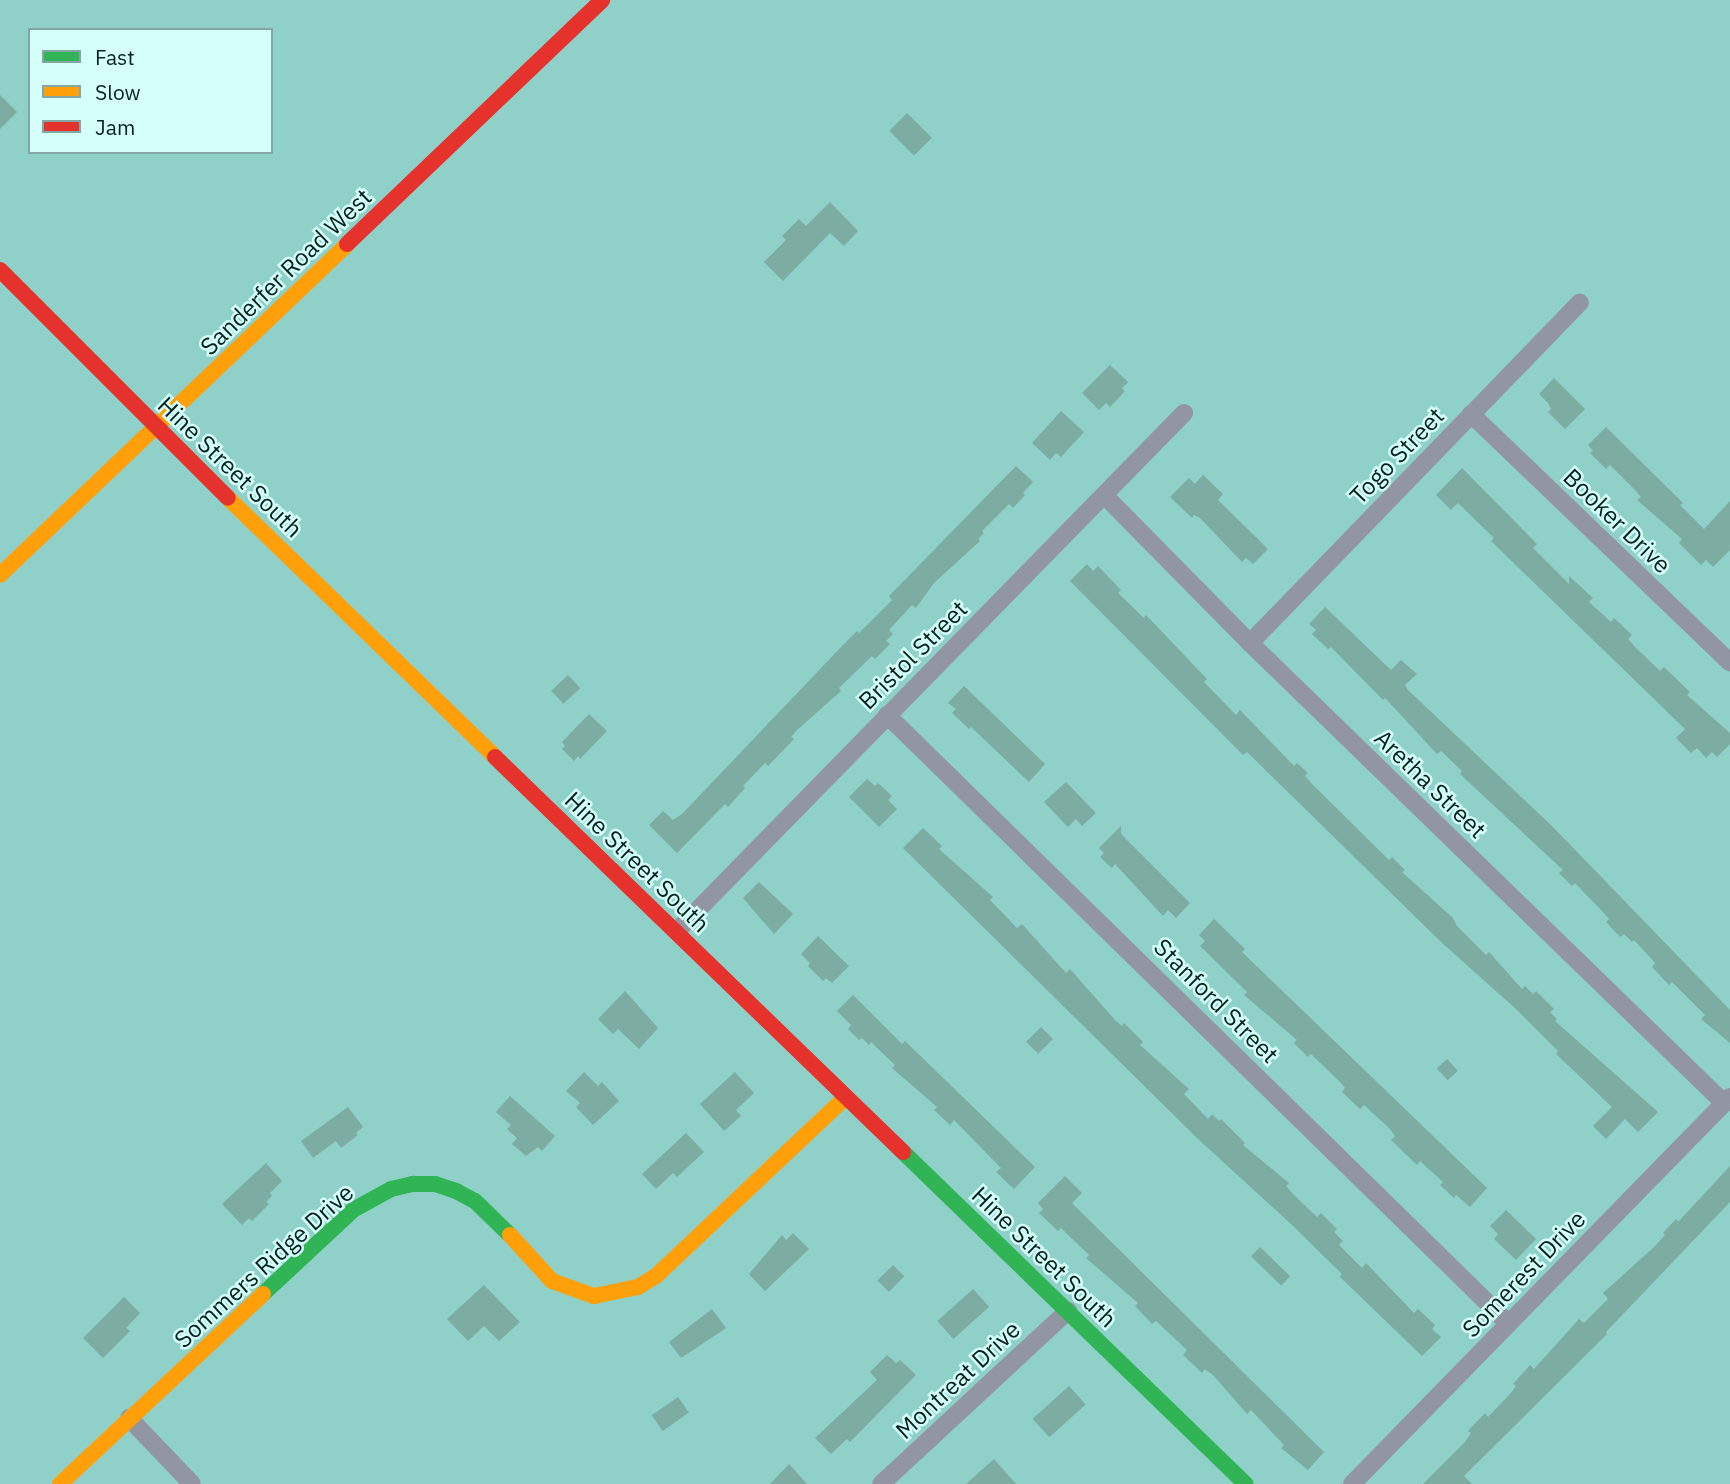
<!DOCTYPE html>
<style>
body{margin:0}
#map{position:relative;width:1730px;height:1484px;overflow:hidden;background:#8fd0c9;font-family:"IBM Plex Sans",sans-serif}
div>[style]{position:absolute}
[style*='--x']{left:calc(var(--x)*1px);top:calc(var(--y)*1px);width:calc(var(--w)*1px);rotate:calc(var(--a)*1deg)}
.building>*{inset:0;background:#7caca2;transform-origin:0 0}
.street>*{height:18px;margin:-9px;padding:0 9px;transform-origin:9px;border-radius:9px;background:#9296a2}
.fast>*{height:16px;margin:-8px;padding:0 8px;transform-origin:8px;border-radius:8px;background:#30b455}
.slow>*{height:16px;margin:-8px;padding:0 8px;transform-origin:8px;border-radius:8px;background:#ff9f0a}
.jam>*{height:16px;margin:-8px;padding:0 8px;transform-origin:8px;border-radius:8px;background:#e5322d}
span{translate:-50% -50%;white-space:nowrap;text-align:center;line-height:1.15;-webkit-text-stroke:5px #d5fff9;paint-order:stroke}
.street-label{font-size:24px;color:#07221f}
.legend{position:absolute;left:28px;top:28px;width:245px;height:126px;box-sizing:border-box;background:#d5fff9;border:2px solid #83a7a2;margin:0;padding:9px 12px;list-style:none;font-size:21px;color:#07221f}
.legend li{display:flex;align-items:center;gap:14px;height:35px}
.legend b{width:35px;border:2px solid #83a7a2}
</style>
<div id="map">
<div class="building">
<div style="clip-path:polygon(0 95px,17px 112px,0 129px)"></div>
<div style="left:907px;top:113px;width:35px;height:25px;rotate:45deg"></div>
<div style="clip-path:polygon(830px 202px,858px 231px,844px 246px,830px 233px,783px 281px,764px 262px,786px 240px,782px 236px,799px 219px,806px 226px)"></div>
<div style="clip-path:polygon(1110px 365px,1128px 382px,1122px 388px,1125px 391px,1110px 407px,1106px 403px,1099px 410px,1082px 393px)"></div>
<div style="clip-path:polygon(1554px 378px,1585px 409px,1565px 429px,1548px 412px,1551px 409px,1548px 403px,1539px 394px)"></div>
<div style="clip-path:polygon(1061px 411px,1084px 432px,1061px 457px,1056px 453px,1050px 460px,1032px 443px)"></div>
<div style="clip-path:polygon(1606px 427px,1683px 503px,1680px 505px,1704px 529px,1730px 501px,1730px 550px,1713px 567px,1706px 560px,1701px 565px,1679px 543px,1682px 539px,1637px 500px,1641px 497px,1635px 490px,1610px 465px,1606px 469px,1590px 453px,1593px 451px,1588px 445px)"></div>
<div style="clip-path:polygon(1016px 466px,1033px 482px,1023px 493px,1025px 495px,1013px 508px,1009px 504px,982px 531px,984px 533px,978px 539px,980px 541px,934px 583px,916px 608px,912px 605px,889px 630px,893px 634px,886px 641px,890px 644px,875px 659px,872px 656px,839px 688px,841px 691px,797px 730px,791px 737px,794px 739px,768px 766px,765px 763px,743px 786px,745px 788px,728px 807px,725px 804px,677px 853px,649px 825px,663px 811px,673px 820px,682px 814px,843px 645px,857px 631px,859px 633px,892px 600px,889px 596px)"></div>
<div style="clip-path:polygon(1462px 468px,1537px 544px,1533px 548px,1569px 584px,1569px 576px,1593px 598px,1589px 602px,1611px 622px,1614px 618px,1632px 635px,1628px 639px,1635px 647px,1660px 671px,1664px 667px,1690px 692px,1687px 695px,1730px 733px,1730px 744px,1717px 757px,1712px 752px,1706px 758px,1697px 748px,1691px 753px,1676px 738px,1685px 729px,1491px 541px,1494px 538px,1458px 503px,1451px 510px,1436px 495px)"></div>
<div style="clip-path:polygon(1203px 475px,1223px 494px,1218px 500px,1268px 549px,1253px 564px,1246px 558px,1242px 562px,1200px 518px,1194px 515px,1192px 518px,1170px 497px,1189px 478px,1195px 484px)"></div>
<div style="clip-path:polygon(1087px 564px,1093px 571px,1098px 566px,1121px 590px,1118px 593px,1144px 618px,1146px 615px,1207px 679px,1204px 682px,1236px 715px,1240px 710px,1294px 766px,1297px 763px,1308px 773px,1305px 776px,1312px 784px,1389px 860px,1392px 857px,1405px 870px,1402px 872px,1453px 918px,1457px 926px,1486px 955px,1489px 952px,1522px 989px,1525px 986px,1533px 994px,1536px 991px,1554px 1009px,1550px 1012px,1557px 1019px,1555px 1021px,1658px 1112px,1638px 1132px,1625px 1119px,1606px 1139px,1593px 1126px,1612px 1107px,1556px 1054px,1558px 1051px,1516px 1009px,1441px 942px,1247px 752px,1243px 755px,1070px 581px)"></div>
<div style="clip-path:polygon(1325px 607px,1391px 670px,1401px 660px,1417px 674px,1405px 685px,1408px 690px,1553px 827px,1730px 1010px,1730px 1043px,1701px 1019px,1705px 1015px,1672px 982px,1669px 985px,1652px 967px,1655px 963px,1634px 940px,1632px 942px,1624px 934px,1620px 937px,1606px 922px,1609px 919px,1601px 910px,1575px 883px,1572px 886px,1559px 873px,1563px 870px,1460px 774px,1462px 771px,1441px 751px,1437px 754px,1385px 698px,1383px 700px,1331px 647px,1328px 649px,1312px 634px,1316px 630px,1309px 624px)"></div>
<div style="left:568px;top:675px;width:18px;height:23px;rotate:47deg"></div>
<div style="clip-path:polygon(964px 686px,1045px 764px,1029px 782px,971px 727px,969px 729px,952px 713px,956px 709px,948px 703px)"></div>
<div style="clip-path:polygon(589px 714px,607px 731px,580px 759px,578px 756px,574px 761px,562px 749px,565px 746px,562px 742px)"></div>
<div style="clip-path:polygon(867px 779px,875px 786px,878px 783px,892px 796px,888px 800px,897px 809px,879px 827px,849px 797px)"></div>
<div style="clip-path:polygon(1066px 782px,1096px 813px,1082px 826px,1076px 819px,1068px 827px,1044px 802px)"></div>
<div style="clip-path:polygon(1121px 826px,1121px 834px,1190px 903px,1176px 918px,1168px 910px,1163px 916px,1115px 864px,1112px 868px,1100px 857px,1104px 853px,1099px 848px)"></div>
<div style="clip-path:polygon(923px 828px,942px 846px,939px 849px,993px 897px,990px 900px,1017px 928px,1022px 924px,1066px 973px,1070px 969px,1115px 1020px,1122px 1026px,1124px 1023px,1143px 1042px,1140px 1045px,1189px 1089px,1184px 1094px,1208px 1119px,1212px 1114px,1219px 1121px,1221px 1119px,1245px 1143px,1243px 1145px,1289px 1183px,1286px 1186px,1293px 1194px,1317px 1217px,1321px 1213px,1337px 1229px,1334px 1232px,1343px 1241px,1339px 1245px,1362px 1268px,1366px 1263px,1414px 1313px,1418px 1309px,1435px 1325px,1432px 1329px,1441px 1337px,1422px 1356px,1340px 1277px,1342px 1274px,1292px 1225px,1196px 1137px,903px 848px)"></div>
<div style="clip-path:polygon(759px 882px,793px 914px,774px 934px,743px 898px)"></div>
<div style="clip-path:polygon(1214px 919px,1245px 949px,1242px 952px,1487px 1188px,1470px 1207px,1456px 1195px,1454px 1198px,1440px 1185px,1443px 1182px,1420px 1161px,1417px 1165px,1391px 1140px,1395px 1136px,1389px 1128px,1364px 1105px,1360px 1109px,1342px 1092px,1345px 1088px,1339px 1081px,1311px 1054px,1308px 1057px,1294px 1043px,1297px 1040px,1244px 995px,1247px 992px,1200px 946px,1205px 941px,1199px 935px)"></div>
<div style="clip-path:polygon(818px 936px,849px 966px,832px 983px,826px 978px,823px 981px,808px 966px,810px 963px,801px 954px)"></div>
<div style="clip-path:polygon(625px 991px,658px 1028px,639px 1049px,618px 1029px,613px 1034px,598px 1019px)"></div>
<div style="clip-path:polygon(853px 995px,902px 1044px,905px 1041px,1035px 1167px,1014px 1189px,996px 1172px,1001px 1168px,954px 1120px,950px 1125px,934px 1110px,937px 1107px,892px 1068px,895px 1065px,871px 1042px,869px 1045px,862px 1038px,859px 1040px,848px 1029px,851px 1025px,837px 1011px)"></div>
<div style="left:1041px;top:1027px;width:17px;height:21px;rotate:45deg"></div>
<div style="left:1447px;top:1059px;width:16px;height:14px;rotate:47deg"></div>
<div style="clip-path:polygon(584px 1072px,598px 1086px,602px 1082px,619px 1101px,593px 1125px,576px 1107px,580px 1103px,566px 1091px)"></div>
<div style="clip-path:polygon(735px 1072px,754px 1093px,736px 1110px,741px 1116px,724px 1131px,700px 1104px)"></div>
<div style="clip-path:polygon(510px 1096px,555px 1136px,542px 1151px,538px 1147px,526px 1156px,512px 1144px,517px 1138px,507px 1129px,511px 1125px,496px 1112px)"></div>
<div style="clip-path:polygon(348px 1107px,363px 1127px,356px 1133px,358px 1135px,341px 1148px,336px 1141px,313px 1158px,301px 1141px)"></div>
<div style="clip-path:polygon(686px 1133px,704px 1152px,677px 1177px,673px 1173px,656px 1189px,642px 1174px)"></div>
<div style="clip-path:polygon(266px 1163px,282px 1181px,270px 1193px,272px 1196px,266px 1202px,269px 1204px,252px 1221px,249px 1218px,242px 1225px,222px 1204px)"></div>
<div style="clip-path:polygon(1730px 1166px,1730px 1202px,1606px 1332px,1607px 1334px,1464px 1476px,1472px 1484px,1423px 1484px,1465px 1442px,1471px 1433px,1468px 1431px,1485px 1413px,1488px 1417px,1510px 1394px,1516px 1386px,1513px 1384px,1530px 1365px,1534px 1369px,1579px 1319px,1584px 1323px,1608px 1299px,1603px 1293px,1654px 1247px,1665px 1235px,1663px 1233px,1676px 1219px,1678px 1222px)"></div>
<div style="clip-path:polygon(1065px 1176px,1082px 1193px,1072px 1203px,1079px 1210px,1324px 1452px,1308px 1470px,1281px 1448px,1284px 1445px,1251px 1410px,1247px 1414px,1213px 1375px,1205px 1369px,1202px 1373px,1183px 1355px,1187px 1350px,1156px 1321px,1152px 1324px,1135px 1306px,1138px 1303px,1086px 1258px,1089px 1255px,1061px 1228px,1058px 1231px,1039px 1213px,1043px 1209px,1038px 1203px)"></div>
<div style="clip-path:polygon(1506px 1210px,1536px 1239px,1516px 1260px,1494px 1239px,1498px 1234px,1490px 1226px)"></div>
<div style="clip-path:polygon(793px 1233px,809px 1249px,765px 1291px,749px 1274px,782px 1235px,786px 1240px)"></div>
<div style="left:1260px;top:1247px;width:42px;height:13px;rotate:44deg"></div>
<div style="left:893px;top:1265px;width:16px;height:22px;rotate:45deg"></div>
<div style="clip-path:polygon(484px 1285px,520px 1322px,499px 1341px,484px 1326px,468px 1341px,447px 1319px)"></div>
<div style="left:973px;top:1289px;width:24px;height:48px;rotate:48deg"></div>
<div style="clip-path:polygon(124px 1297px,140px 1313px,126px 1328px,130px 1331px,103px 1358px,83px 1338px)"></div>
<div style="clip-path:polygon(712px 1309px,726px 1328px,681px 1358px,669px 1342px)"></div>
<div style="clip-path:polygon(887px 1355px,896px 1363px,900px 1360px,916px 1375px,850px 1442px,847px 1439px,831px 1454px,815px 1438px,877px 1380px,870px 1372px)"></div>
<div style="left:1069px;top:1386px;width:25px;height:49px;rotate:48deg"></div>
<div style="left:678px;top:1397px;width:19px;height:32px;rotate:55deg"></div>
<div style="clip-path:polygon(994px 1459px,1016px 1484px,966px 1484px)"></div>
<div style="clip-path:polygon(789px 1464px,807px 1484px,770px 1484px)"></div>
</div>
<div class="street">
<div style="--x:1471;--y:414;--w:359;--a:43.8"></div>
<div style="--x:1106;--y:497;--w:205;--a:45.4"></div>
<div style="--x:1250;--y:643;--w:661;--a:44.14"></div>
<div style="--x:1250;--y:643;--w:474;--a:-45.9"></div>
<div style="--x:887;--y:715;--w:870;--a:44.39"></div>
<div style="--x:677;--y:931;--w:725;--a:-45.61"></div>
<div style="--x:129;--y:1418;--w:91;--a:46.3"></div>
<div style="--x:881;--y:1484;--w:255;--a:-42.8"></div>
<div style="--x:1352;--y:1484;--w:541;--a:-45.67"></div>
</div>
<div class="fast">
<div style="--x:903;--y:1152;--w:477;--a:44.1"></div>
<div style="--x:263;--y:1294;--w:123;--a:-43"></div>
<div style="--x:353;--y:1210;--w:43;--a:-28.9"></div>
<div style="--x:391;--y:1189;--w:23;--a:-13"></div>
<div style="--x:413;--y:1184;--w:22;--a:0"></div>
<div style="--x:435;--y:1184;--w:22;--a:18"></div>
<div style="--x:456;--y:1191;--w:21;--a:28"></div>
<div style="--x:475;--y:1201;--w:49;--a:44.2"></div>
</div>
<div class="slow">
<div style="--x:228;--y:498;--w:372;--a:44.1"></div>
<div style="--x:0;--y:575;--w:480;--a:-43.6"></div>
<div style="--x:510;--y:1235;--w:62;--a:47.6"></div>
<div style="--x:552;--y:1281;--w:45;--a:19.7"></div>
<div style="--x:594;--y:1296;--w:45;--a:-11.6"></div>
<div style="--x:638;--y:1287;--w:22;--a:-32"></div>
<div style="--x:657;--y:1275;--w:258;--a:-43.3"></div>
<div style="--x:60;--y:1484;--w:278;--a:-43.1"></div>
</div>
<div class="jam">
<div style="--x:347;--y:244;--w:353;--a:-43.7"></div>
<div style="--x:0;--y:270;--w:322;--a:45"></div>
<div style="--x:495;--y:757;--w:568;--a:44.07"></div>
</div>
<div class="street-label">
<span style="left:286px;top:272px;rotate:-44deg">Sanderfer Road West</span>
<span style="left:1397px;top:456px;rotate:-46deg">Togo Street</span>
<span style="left:230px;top:467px;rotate:44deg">Hine Street South</span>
<span style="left:1617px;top:521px;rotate:44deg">Booker Drive</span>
<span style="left:913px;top:655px;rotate:-45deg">Bristol Street</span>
<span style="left:1430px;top:784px;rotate:44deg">Aretha Street</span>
<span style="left:637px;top:862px;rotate:44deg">Hine Street South</span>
<span style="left:1216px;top:1001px;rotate:45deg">Stanford Street</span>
<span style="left:1044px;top:1257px;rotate:44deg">Hine Street South</span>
<span style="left:264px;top:1266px;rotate:-42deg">Sommers Ridge Drive</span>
<span style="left:1524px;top:1274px;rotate:-46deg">Somerest Drive</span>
<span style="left:958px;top:1380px;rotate:-43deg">Montreat Drive</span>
</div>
<ul class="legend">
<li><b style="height:9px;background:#30b455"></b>Fast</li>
<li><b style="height:9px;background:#ff9f0a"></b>Slow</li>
<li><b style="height:9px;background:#e5322d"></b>Jam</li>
</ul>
</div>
